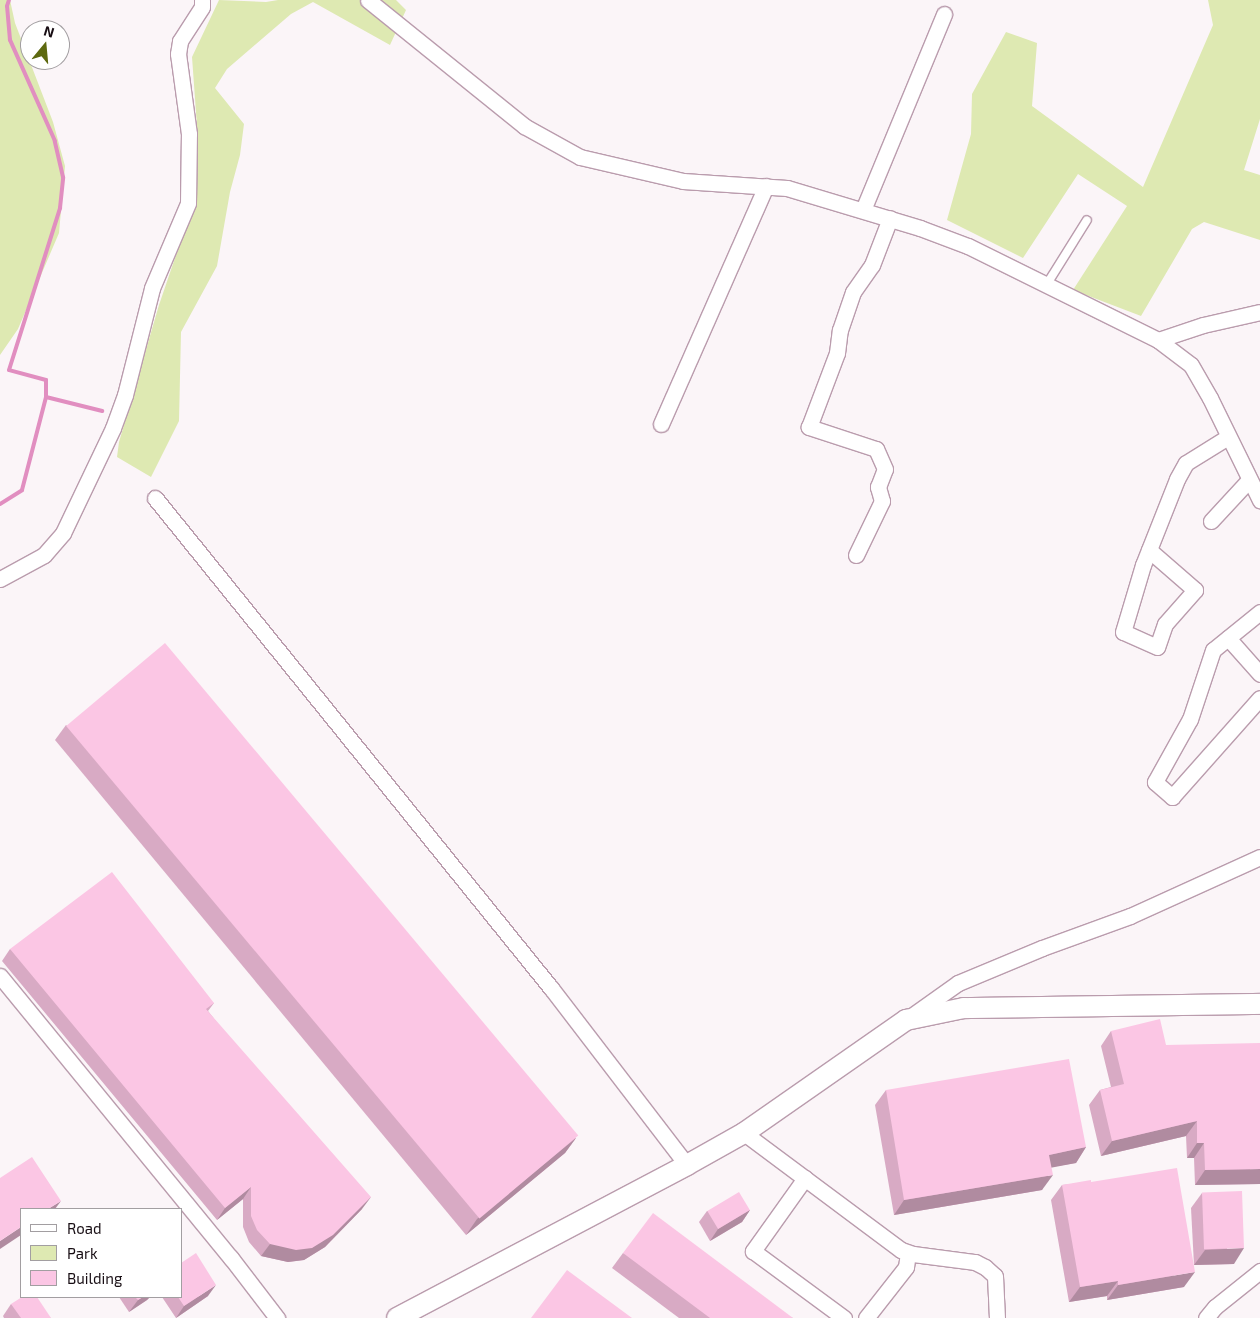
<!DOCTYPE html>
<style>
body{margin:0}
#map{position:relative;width:1260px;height:1318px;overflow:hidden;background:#fbf5f8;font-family:"Exo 2",sans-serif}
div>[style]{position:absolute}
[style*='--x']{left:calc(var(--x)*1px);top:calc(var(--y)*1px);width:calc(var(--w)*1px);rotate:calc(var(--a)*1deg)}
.green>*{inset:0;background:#dee9b2}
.stream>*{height:4px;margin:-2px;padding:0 2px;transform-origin:2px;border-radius:2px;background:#e18ec0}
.roads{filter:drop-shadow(1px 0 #ba9cad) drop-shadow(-1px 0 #ba9cad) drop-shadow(0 1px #ba9cad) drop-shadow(0 -1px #ba9cad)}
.lane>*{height:8px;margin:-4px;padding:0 4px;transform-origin:4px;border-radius:4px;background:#fff}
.street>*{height:15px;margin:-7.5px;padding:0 7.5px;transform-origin:7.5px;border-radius:7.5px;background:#fff}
.secondary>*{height:20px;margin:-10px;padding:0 10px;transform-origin:10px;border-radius:10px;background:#fff}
.wall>*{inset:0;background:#d8aac4}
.shaded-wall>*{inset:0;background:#b08ba0}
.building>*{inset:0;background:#fbc6e4;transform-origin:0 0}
span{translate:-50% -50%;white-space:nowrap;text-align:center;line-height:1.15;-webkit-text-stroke:4.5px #fff;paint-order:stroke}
.legend{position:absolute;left:20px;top:1208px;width:162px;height:90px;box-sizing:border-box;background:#fff;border:1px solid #a29ea1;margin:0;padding:6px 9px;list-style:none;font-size:15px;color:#170d13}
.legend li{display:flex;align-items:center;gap:10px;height:25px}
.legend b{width:25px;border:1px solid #a29ea1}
.north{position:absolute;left:20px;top:20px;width:50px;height:50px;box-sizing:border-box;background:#fff;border:1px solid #a29ea1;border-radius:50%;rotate:17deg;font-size:14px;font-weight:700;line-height:20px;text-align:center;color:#170d13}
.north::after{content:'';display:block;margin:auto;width:18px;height:22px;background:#5d690f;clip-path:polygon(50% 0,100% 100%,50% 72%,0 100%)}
</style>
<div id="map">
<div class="green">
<div style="clip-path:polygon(0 0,10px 0,15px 23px,53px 122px,65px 166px,59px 233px,18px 329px,0 355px)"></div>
<div style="clip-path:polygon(219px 0,266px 2px,278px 0,396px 0,406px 10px,390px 45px,313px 2px,291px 14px,227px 69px,215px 88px,244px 124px,240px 155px,230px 192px,217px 266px,181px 332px,179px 421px,151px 477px,117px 457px,119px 442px,159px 305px,192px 208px,198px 140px,192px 57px)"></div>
<div style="clip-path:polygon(1208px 0,1260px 0,1260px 119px,1244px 170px,1260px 175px,1260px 240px,1204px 222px,1192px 229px,1141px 316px,1073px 290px,1127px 206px,1078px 174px,1023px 258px,947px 220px,971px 134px,972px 94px,1006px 32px,1037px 43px,1032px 106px,1143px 187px,1213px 25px)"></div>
</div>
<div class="stream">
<div style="--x:46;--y:397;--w:58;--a:14"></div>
<div style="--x:0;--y:504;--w:26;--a:-32"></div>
<div style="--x:22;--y:490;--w:96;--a:-75.5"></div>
<div style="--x:46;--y:397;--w:17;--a:-90"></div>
<div style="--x:46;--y:380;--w:38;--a:-165"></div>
<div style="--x:9;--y:370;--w:170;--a:-72.5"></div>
<div style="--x:60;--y:208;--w:31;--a:-84"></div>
<div style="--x:63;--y:177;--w:37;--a:-103"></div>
<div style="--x:55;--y:141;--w:111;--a:-114"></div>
<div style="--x:10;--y:40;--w:34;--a:-95"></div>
<div style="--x:7;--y:6;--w:6;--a:-72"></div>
</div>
<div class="roads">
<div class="lane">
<div style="--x:1047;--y:284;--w:75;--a:-58"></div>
</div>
<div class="street">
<div style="--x:368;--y:0;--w:201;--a:38.9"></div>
<div style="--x:524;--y:126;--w:64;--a:29"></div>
<div style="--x:580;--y:157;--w:106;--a:13.1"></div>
<div style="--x:683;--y:181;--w:104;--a:3.9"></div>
<div style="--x:787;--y:188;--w:139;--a:16.7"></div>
<div style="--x:920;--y:228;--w:51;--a:20.6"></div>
<div style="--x:968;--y:246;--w:212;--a:26.3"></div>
<div style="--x:1158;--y:340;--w:41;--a:37.1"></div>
<div style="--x:1191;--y:365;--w:38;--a:60"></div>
<div style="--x:1210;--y:398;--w:114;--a:63.9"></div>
<div style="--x:863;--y:210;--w:212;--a:-67.5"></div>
<div style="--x:1158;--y:340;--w:47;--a:-18.4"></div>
<div style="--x:1203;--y:325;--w:58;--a:-12.8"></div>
<div style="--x:661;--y:424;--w:260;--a:-66.2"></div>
<div style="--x:155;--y:498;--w:630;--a:51.06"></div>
<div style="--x:551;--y:988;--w:223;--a:52.5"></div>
<div style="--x:1211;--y:521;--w:56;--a:-47.2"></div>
<div style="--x:1149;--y:550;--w:61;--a:41"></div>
<div style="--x:1195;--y:590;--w:45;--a:131.4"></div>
<div style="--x:1165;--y:624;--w:24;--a:109"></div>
<div style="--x:1157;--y:647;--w:37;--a:-156"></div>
<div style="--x:1123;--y:632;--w:70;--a:-73.4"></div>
<div style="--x:1143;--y:565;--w:92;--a:-68.4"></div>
<div style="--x:1177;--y:479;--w:18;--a:-61"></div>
<div style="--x:1186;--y:463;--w:49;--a:-31.8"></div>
<div style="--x:856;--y:555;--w:60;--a:-64.3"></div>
<div style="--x:882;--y:501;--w:15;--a:-106"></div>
<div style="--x:878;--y:487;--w:19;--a:-69"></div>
<div style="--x:885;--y:469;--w:22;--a:-114"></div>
<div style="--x:876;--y:449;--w:71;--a:-161.8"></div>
<div style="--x:809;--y:427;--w:79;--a:-69.3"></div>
<div style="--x:837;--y:353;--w:23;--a:-83"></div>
<div style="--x:840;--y:330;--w:40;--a:-71.1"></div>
<div style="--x:853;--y:292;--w:33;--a:-55"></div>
<div style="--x:872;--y:265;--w:50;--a:-69"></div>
<div style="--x:0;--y:579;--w:50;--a:-28.6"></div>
<div style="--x:44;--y:555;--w:29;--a:-49"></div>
<div style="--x:63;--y:533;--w:116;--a:-64.5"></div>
<div style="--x:113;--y:428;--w:35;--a:-70"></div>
<div style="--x:125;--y:395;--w:110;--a:-75.8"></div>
<div style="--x:152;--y:288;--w:92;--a:-67"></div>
<div style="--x:188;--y:203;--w:69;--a:-89.2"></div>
<div style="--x:189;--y:134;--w:81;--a:-97.8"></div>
<div style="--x:178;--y:54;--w:13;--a:-81"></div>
<div style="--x:180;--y:41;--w:40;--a:-57.1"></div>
<div style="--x:202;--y:7;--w:7;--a:-90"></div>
<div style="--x:1260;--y:612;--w:60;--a:141"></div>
<div style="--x:1213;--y:650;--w:73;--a:108.4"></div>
<div style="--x:1190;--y:719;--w:72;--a:119.1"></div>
<div style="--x:1155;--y:782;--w:23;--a:41"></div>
<div style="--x:1172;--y:797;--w:132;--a:-48.4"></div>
<div style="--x:1228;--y:638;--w:48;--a:48.4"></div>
<div style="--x:0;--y:976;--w:365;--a:50.7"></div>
<div style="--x:231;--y:1258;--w:76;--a:52.5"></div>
<div style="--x:910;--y:1017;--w:59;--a:-35.3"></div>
<div style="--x:958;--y:983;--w:91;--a:-22.6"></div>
<div style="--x:1042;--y:948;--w:94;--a:-20"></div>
<div style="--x:1130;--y:916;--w:143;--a:-24.4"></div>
<div style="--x:744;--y:1133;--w:196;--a:36.7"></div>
<div style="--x:901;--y:1250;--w:13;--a:18"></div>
<div style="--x:913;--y:1254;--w:63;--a:7.4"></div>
<div style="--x:975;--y:1262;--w:11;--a:27"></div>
<div style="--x:985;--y:1267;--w:13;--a:42"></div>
<div style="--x:995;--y:1276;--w:42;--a:87.3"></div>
<div style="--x:805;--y:1178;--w:90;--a:125.5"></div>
<div style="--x:753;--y:1251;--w:113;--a:36.4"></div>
<div style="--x:866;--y:1318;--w:65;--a:-51.9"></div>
<div style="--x:906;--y:1267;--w:14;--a:-82"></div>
<div style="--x:1206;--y:1318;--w:14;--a:-51"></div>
<div style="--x:1215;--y:1307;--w:58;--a:-38.7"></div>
</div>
<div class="secondary">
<div style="--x:397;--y:1318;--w:328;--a:-27.8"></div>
<div style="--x:687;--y:1165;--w:65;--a:-29.3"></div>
<div style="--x:744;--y:1133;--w:198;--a:-34.9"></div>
<div style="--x:906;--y:1020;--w:59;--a:-11.7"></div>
<div style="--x:964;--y:1008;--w:296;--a:-0.8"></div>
</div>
</div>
<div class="wall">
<div style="clip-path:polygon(66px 725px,576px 1138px,565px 1153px,466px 1235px,55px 740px)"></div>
<div style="clip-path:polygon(10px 949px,214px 1003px,208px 1011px,362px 1209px,325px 1247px,304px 1260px,288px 1262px,261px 1256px,249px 1242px,243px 1227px,243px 1199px,217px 1220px,2px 961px)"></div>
<div style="clip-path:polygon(1111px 1031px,1166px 1045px,1260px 1184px,1195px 1185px,1194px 1158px,1187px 1158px,1186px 1136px,1101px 1156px,1089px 1105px,1100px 1090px,1111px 1087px,1101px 1046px)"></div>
<div style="clip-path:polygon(886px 1090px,1086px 1147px,1076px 1163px,1051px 1167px,1042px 1190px,894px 1215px,875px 1105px)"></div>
<div style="clip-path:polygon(1091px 1182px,1184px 1287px,1107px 1300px,1107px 1296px,1069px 1302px,1051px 1200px,1062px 1185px)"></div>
<div style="clip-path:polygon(1202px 1193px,1234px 1264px,1194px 1265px,1191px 1208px)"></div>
<div style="clip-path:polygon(750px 1210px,742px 1222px,710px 1241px,699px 1222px,707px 1211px)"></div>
<div style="clip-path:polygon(623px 1253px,793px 1318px,679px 1318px,612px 1268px)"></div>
<div style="clip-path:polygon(208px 1296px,176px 1318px,162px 1297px,181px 1297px)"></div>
<div style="clip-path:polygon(119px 1297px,150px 1297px,147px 1300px,129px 1312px)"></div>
<div style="clip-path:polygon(11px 1304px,51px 1318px,4px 1318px,3px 1316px)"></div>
</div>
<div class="shaded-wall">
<div style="clip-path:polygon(1197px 1121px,1186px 1136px,1101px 1156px,1112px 1141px)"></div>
<div style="clip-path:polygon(576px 1138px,565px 1153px,466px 1235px,477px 1219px)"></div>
<div style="clip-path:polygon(1197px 1143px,1204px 1143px,1194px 1158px,1187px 1158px)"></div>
<div style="clip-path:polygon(1086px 1147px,1076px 1163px,1039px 1170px,1049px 1155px)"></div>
<div style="clip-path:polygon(1260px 1169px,1260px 1184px,1195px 1185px,1205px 1170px)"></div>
<div style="clip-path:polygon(1053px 1175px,1042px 1190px,894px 1215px,904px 1200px)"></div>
<div style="clip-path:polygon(251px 1187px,243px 1199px,217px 1220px,225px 1208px)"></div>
<div style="clip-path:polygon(371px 1197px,362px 1209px,325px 1247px,304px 1260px,288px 1262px,261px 1256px,270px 1244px)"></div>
<div style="clip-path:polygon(61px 1201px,55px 1209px,48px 1209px)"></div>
<div style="clip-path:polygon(750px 1210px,742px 1222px,710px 1241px,718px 1229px)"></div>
<div style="clip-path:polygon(21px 1227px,21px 1235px,0 1249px,0 1241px)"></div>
<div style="clip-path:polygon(1244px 1248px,1234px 1264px,1194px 1265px,1205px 1250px)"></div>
<div style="clip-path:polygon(1195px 1272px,1184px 1287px,1107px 1300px,1118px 1285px)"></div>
<div style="clip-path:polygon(1118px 1281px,1107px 1296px,1069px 1302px,1080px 1287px)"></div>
<div style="clip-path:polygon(216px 1285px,208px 1296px,176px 1318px,184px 1306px)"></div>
<div style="clip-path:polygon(143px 1297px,150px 1297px,147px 1300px,129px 1312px,138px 1300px)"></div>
</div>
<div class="building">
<div style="left:165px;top:643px;width:643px;height:129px;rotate:50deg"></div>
<div style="clip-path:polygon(112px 872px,214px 1003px,206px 1009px,371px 1197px,333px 1235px,312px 1248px,296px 1250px,270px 1244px,257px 1230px,251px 1216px,251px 1187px,225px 1208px,10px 949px)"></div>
<div style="clip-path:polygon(1160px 1019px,1166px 1045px,1260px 1043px,1260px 1169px,1205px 1170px,1204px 1143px,1197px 1143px,1197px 1121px,1112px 1141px,1100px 1090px,1124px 1084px,1111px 1031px)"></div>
<div style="clip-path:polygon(1069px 1059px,1086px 1147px,1049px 1155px,1053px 1175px,904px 1200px,886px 1090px)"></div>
<div style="clip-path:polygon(32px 1157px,61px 1201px,48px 1209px,21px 1209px,21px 1227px,0 1241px,0 1178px)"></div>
<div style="clip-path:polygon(1177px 1168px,1195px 1272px,1118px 1285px,1118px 1281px,1080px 1287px,1062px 1185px,1091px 1180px,1091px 1182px)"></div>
<div style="left:1242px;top:1191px;width:57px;height:40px;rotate:88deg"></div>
<div style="left:739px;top:1192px;width:21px;height:37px;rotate:59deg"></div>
<div style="clip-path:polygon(653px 1213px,793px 1318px,710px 1318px,623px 1253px)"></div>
<div style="clip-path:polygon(196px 1253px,216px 1285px,184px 1306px,178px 1297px,181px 1297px,181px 1263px)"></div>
<div style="clip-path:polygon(567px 1270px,632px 1318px,531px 1318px)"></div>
<div style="clip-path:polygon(22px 1297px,37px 1297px,51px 1318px,21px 1318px,11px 1304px)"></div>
<div style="clip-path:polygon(135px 1297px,143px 1297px,138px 1300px)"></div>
</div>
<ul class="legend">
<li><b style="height:6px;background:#fff"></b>Road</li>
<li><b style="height:14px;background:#dee9b2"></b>Park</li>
<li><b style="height:14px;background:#fbc6e4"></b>Building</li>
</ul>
<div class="north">N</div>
</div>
